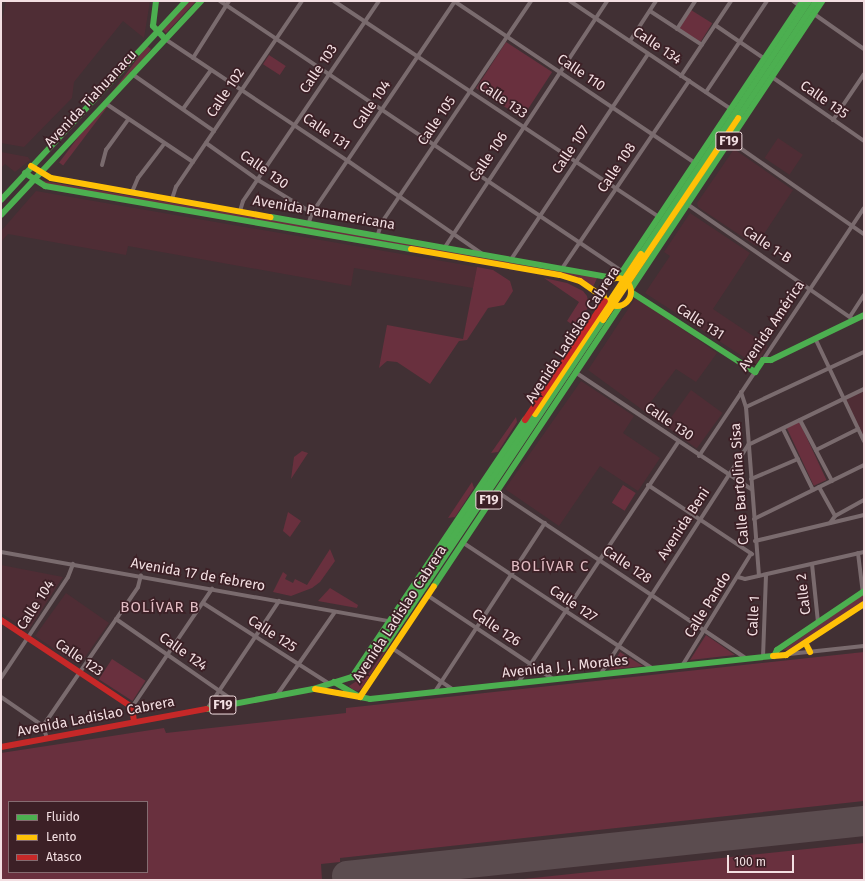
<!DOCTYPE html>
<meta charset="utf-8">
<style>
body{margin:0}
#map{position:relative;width:865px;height:881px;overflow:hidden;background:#413034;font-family:"Fira Sans",sans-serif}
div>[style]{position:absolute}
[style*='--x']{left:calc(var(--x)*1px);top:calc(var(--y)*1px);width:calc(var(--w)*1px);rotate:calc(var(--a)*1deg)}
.built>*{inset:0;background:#4f2d35;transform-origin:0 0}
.green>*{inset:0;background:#69303e;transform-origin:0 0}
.taxiway>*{height:12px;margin:-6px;padding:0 6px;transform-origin:6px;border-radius:6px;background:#5b4c4f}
.runway>*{height:30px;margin:-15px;padding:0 15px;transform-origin:15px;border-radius:15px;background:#5b4c4f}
.street>*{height:4px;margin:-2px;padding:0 2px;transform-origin:2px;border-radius:2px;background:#7a6b6e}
.fast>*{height:6px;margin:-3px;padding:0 3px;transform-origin:3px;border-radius:3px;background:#4caf50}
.slow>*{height:6px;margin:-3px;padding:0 3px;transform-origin:3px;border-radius:3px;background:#ffc107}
.slow>.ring{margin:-3px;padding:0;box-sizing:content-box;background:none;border:6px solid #ffc107;border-radius:50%}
.jam>*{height:6px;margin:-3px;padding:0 3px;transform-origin:3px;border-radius:3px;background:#c62828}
span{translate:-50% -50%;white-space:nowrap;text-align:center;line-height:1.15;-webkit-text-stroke:3.5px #3c2026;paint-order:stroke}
.shield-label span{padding:1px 3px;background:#3c2026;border:1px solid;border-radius:3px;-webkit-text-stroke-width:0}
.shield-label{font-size:13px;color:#f3dfe2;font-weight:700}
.street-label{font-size:14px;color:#f3dfe2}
.neighbourhood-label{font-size:15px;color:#e2bcc3;letter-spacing:1px}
.frame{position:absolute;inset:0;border:2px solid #f3dfe2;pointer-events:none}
.legend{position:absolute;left:8px;top:801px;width:140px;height:72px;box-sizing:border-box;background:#3c2026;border:1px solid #856c71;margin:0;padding:5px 7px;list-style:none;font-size:12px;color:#f3dfe2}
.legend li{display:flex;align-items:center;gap:8px;height:20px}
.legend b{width:20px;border:1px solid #856c71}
.scale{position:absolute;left:727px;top:855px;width:67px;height:18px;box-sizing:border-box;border:2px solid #f3dfe2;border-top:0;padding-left:5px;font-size:12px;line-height:14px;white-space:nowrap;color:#f3dfe2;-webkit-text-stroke:3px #3c2026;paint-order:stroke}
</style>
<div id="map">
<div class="built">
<div style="clip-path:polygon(6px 1px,150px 1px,144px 38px,123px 21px,74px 82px,72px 98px,24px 147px,1px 143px,1px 27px)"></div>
<div style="left:778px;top:138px;width:30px;height:24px;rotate:34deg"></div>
<div style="clip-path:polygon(734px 149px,793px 190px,756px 246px,698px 207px,697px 203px)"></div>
<div style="clip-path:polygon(1px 152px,28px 157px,30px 160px,15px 172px,5px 164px,1px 168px)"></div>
<div style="clip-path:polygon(36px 191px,477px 267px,473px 288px,354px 268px,351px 286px,128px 246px,126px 255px,8px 234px,1px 242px,1px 231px)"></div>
<div style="clip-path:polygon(690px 213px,750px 253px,713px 309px,768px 346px,756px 365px,645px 293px,670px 256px,664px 252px)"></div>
<div style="clip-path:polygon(636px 297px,717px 353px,696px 382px,676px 369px,644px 411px,588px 370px)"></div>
<div style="clip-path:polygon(581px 381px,634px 416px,623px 433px,660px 458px,638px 491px,600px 466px,559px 526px,505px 489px)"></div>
<div style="left:691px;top:390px;width:39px;height:44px;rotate:36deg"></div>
<div style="clip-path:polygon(864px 390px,864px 440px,846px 399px)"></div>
<div style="clip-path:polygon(1px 565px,63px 577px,28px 631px,1px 613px)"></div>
<div style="clip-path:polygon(66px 593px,109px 623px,81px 663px,75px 663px,35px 636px)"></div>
</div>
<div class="green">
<div style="clip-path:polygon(189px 1px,196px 1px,166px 33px,162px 29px)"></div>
<div style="left:691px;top:10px;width:25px;height:22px;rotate:32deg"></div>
<div style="left:506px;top:42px;width:55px;height:55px;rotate:33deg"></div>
<div style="left:147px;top:46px;width:5px;height:146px;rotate:37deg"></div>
<div style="left:269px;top:55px;width:20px;height:11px;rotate:33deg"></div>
<div style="clip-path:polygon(44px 181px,484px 256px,598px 276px,593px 287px,560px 272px,43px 184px)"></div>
<div style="clip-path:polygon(477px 267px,493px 270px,510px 281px,513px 291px,504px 305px,488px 308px,467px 340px,459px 341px,430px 384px,397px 362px,387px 361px,379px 368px,387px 325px,463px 339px)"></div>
<div style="clip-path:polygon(544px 278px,567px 283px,583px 291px,587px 296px,589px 306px,576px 327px,567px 321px,579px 302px)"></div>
<div style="clip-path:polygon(516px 417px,517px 422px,498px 452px,491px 453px)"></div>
<div style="left:799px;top:421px;width:65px;height:14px;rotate:65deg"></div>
<div style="clip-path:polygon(302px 451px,308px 453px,291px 479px,294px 457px)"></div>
<div style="clip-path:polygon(472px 482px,474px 488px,455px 517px,448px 518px)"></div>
<div style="left:623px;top:485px;width:15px;height:21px;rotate:32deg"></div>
<div style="clip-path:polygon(288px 512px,301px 521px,290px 537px,283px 531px)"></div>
<div style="clip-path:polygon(330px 549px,335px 561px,320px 582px,312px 588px,291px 596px,273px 592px,283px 572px,287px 575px,285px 579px,293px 583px,295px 579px,307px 585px)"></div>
<div style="clip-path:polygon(330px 588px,358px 605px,357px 608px,318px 601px)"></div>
<div style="clip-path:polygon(864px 594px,864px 602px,791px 650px,783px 650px)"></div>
<div style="clip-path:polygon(409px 615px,362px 688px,358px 691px,352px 689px,349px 686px,369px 673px)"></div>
<div style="clip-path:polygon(706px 635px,735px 655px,690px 660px)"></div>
<div style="clip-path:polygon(620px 652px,643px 666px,609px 670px)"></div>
<div style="clip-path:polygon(evenodd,864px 652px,864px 801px,340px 858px,340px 862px,321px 864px,322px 880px,1px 880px,1px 753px,164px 728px,166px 733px,346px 713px,346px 708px,864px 652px,9px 802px,147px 802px,147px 872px,9px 872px,9px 802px)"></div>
<div style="left:112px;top:659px;width:40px;height:24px;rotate:33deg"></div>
<div style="clip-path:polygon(864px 843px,864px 880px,514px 880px)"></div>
</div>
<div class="taxiway">
<div style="--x:354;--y:875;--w:5;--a:90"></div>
</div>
<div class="runway">
<div style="--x:347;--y:876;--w:520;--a:-6.07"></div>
</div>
<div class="street">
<div style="--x:220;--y:1;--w:486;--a:33.9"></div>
<div style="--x:334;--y:1;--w:390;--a:33.6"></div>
<div style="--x:454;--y:1;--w:290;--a:33.9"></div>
<div style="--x:570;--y:1;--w:194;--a:33.9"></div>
<div style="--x:793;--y:1;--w:9;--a:36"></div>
<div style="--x:650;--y:11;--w:62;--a:33.2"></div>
<div style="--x:814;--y:14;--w:61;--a:35"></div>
<div style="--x:715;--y:25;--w:60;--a:34.2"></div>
<div style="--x:677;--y:29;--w:33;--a:-57"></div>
<div style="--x:165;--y:39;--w:220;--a:33.7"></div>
<div style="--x:348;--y:161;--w:162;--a:34.7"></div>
<div style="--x:630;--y:41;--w:48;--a:-57"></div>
<div style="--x:193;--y:58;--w:67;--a:-57.7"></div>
<div style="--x:132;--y:74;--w:100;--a:34.8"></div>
<div style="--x:681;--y:76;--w:90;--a:-56.3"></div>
<div style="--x:772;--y:77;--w:112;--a:34.8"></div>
<div style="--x:706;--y:92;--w:110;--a:-56.2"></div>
<div style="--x:105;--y:103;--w:106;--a:33.8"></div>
<div style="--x:183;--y:109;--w:48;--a:-54.3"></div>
<div style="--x:833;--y:120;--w:55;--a:-56"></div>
<div style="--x:730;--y:141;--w:163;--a:34.8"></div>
<div style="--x:206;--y:143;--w:64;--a:35.4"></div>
<div style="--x:258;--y:180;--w:63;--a:31.4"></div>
<div style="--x:102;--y:165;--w:16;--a:-75"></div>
<div style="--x:106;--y:150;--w:37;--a:-54"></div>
<div style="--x:132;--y:192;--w:15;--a:-67"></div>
<div style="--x:138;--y:178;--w:43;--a:-52.6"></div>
<div style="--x:172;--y:199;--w:13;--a:-72"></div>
<div style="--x:176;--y:187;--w:225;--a:-55.9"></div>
<div style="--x:687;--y:204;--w:203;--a:34.8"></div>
<div style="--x:240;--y:211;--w:10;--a:-73"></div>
<div style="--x:243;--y:201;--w:242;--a:-55.8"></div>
<div style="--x:309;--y:222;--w:9;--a:-72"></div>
<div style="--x:312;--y:213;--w:256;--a:-56"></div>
<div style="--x:378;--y:234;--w:13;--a:-72"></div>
<div style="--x:382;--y:222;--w:267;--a:-56"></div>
<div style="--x:445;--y:247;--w:295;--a:-56.6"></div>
<div style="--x:512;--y:258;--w:245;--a:-56.3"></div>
<div style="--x:563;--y:267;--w:225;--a:-55.9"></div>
<div style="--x:851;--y:315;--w:24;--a:-57"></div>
<div style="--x:815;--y:338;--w:114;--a:64.6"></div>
<div style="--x:763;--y:360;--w:182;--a:-56.4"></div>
<div style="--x:575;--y:372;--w:211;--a:33.6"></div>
<div style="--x:741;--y:392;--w:16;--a:72"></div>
<div style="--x:746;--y:407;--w:169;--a:85.6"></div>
<div style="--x:746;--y:407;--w:130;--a:-25"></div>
<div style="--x:800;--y:420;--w:69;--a:62.3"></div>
<div style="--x:783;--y:429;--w:68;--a:63.8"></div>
<div style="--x:816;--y:450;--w:47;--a:-26.6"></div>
<div style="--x:699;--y:456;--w:101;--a:-56.3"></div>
<div style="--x:751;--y:479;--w:51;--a:-23.1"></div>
<div style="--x:648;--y:485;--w:125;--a:33.6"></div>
<div style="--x:819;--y:487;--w:33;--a:61"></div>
<div style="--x:496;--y:491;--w:302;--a:33.8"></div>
<div style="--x:754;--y:519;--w:123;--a:-26.1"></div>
<div style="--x:830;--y:523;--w:9;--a:-54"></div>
<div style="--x:835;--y:516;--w:33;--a:-29"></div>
<div style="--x:755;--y:541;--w:112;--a:-13.4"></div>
<div style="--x:462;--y:542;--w:229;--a:33.6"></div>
<div style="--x:1;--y:552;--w:394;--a:10.1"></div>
<div style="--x:858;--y:553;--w:39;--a:83"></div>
<div style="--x:812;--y:564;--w:58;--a:84.1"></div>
<div style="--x:738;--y:577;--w:7;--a:16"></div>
<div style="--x:745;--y:579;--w:122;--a:-12.8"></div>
<div style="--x:427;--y:595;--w:151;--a:33.7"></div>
<div style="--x:203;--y:603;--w:148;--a:32.6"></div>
<div style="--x:116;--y:619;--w:147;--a:34.8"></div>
<div style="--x:392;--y:648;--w:73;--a:34.3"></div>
<div style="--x:789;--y:654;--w:75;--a:-6.1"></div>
<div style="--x:763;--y:657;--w:82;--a:-87.9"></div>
<div style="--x:682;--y:666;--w:132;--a:-58.4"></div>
<div style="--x:600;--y:675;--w:274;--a:-57.2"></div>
<div style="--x:748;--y:445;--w:129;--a:-25.8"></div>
<div style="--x:1;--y:678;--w:121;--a:-56.4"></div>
<div style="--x:68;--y:577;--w:14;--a:-69"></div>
<div style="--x:518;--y:683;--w:289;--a:-56.4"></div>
<div style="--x:434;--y:693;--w:203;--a:-56.9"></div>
<div style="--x:277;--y:695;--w:101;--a:-55.1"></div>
<div style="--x:1;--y:697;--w:51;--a:34.6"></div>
<div style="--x:43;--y:726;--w:13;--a:72"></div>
<div style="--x:132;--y:707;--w:143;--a:-55.9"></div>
<div style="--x:207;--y:709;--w:130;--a:-56.3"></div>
<div style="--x:43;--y:726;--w:168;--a:-55.6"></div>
<div style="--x:138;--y:587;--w:12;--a:-76"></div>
</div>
<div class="fast">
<div style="--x:156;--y:1;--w:25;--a:97"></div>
<div style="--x:153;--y:26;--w:18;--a:47"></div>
<div style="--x:738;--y:118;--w:141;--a:-56.3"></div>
<div style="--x:25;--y:173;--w:24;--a:33"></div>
<div style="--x:45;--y:186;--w:371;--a:9.8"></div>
<div style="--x:1;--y:200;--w:272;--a:-47.1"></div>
<div style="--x:1;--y:215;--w:293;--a:-46.9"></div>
<div style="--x:271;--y:217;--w:349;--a:10.1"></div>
<div style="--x:641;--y:254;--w:304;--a:-56.4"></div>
<div style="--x:618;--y:278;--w:333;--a:-56.3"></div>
<div style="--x:631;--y:289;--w:346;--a:-56.4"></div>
<div style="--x:631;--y:292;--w:148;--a:32.8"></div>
<div style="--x:755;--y:372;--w:14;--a:-56"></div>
<div style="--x:763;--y:360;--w:8;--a:0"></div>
<div style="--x:771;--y:360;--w:103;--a:-25.8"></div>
<div style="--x:434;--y:586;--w:336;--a:-56.4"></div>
<div style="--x:383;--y:649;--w:396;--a:-56.2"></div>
<div style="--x:774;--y:656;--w:7;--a:-63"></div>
<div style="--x:777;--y:650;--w:105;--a:-34.1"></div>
<div style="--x:353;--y:677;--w:17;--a:-40"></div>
<div style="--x:366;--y:666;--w:303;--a:-56.2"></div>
<div style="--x:334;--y:682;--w:30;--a:30"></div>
<div style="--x:360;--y:697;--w:10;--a:11"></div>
<div style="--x:370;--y:699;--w:405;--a:-6.1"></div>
<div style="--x:207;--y:709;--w:108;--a:-10.7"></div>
<div style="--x:313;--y:689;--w:41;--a:-17.1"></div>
<div style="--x:352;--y:677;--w:310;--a:-56.1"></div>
</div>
<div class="slow">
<div style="--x:31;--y:166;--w:23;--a:31"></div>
<div style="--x:51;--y:178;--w:223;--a:10.1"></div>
<div style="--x:411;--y:249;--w:151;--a:9.9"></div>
<div style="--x:560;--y:275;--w:21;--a:17"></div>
<div style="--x:580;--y:281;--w:28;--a:35"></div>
<div class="ring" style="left:603px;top:278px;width:22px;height:22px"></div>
<div style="--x:603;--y:320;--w:243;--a:-56.2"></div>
<div style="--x:535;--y:414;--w:192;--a:-56.5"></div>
<div style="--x:806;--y:644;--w:9;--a:63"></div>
<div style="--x:773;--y:656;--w:13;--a:-4"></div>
<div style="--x:786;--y:655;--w:93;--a:-33.2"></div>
<div style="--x:315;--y:689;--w:46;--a:10.1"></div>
<div style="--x:360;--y:697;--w:133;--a:-56.3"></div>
</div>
<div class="jam">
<div style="--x:525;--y:420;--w:143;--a:-56.1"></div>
<div style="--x:1;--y:620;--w:157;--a:33.6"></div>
<div style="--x:132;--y:707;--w:15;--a:82"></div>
<div style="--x:1;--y:747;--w:209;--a:-10.5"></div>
</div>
<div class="shield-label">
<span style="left:729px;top:141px">F19</span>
<span style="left:489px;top:500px">F19</span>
<span style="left:223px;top:705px">F19</span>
</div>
<div class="street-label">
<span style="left:657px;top:46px;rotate:34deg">Calle 134</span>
<span style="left:319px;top:69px;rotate:-56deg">Calle 103</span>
<span style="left:581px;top:73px;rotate:34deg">Calle 110</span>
<span style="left:226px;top:93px;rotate:-56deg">Calle 102</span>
<span style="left:91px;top:99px;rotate:-47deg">Avenida Tiahuanacu</span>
<span style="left:503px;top:100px;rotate:34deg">Calle 133</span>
<span style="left:824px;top:100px;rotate:35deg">Calle 135</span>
<span style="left:372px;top:105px;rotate:-56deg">Calle 104</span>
<span style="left:437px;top:121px;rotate:-56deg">Calle 105</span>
<span style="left:326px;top:132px;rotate:34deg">Calle 131</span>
<span style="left:571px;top:150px;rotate:-56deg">Calle 107</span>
<span style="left:489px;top:157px;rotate:-56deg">Calle 106</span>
<span style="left:617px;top:168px;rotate:-56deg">Calle 108</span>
<span style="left:264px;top:170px;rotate:35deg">Calle 130</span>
<span style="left:324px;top:213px;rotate:10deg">Avenida Panamericana</span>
<span style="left:767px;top:245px;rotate:34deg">Calle 1-B</span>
<span style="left:700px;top:322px;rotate:33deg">Calle 131</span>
<span style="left:772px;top:326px;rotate:-56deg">Avenida América</span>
<span style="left:573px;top:335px;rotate:-57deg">Avenida Ladislao Cabrera</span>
<span style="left:669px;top:422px;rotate:34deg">Calle 130</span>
<span style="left:740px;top:484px;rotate:-94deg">Calle Bartolina Sisa</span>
<span style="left:684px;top:524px;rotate:-57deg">Avenida Beni</span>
<span style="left:627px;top:565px;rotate:34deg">Calle 128</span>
<span style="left:198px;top:575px;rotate:10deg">Avenida 17 de febrero</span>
<span style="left:804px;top:594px;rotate:-97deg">Calle 2</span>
<span style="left:573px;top:604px;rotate:34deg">Calle 127</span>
<span style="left:36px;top:605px;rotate:-57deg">Calle 104</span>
<span style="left:708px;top:605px;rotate:-58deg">Calle Pando</span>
<span style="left:400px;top:614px;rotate:-57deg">Avenida Ladislao Cabrera</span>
<span style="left:754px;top:616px;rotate:-87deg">Calle 1</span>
<span style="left:496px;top:628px;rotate:34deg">Calle 126</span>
<span style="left:272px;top:634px;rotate:33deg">Calle 125</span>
<span style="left:183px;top:652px;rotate:35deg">Calle 124</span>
<span style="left:79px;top:658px;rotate:34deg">Calle 123</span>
<span style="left:565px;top:667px;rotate:-6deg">Avenida J. J. Morales</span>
<span style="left:96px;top:717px;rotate:-11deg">Avenida Ladislao Cabrera</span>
</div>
<div class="neighbourhood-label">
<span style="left:550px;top:567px">BOLÍVAR C</span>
<span style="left:160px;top:608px">BOLÍVAR B</span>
</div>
<div class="frame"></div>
<ul class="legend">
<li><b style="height:5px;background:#4caf50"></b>Fluido</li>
<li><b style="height:5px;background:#ffc107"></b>Lento</li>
<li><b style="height:5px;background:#c62828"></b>Atasco</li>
</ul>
<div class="scale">100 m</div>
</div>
